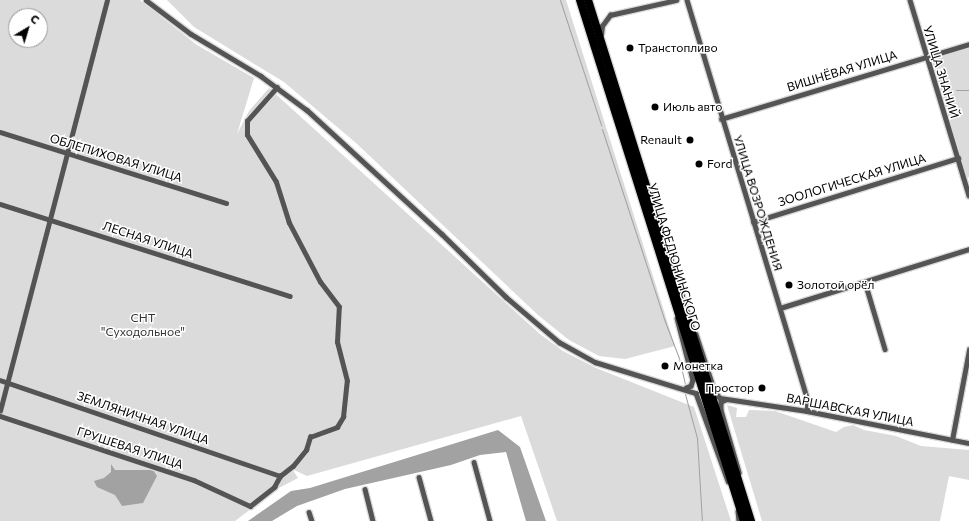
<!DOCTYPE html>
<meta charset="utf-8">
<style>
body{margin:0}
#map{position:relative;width:969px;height:521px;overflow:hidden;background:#fff;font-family:Commissioner,sans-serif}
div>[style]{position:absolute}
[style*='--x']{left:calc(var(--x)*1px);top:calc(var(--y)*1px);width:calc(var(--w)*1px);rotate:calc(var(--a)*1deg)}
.green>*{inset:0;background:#dbdbdb}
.water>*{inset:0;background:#a2a2a2}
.stream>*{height:1px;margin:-0.5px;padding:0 0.5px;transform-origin:0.5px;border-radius:0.5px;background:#a2a2a2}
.roads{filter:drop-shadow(1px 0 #dbdbdb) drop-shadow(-1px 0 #dbdbdb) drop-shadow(0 1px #dbdbdb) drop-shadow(0 -1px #dbdbdb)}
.street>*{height:4.5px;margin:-2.25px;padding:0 2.25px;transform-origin:2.25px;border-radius:2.25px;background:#545454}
.highway>*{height:8px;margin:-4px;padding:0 4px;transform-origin:4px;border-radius:4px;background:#000}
.dots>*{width:11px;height:11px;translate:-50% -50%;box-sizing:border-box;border:2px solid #fff;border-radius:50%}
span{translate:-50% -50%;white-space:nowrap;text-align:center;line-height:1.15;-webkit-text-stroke:3px #fff;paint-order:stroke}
.poi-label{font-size:12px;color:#000}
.left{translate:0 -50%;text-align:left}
.right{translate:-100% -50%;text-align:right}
.street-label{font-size:12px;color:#000}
.park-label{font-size:12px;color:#323232}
.north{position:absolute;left:8px;top:8px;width:40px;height:40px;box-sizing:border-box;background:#fff;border:1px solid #999;border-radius:50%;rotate:38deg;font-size:11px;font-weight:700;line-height:16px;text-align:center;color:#000}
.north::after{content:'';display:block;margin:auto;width:14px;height:18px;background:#000;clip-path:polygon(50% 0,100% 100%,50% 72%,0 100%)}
</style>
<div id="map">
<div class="green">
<div style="clip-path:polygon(evenodd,0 0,140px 0,197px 45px,254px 78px,237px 134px,249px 111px,269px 88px,540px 334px,563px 351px,596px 368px,694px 407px,731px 521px,557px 521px,521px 416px,307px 476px,292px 469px,298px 478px,277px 489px,235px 521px,0 521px,0 0,16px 16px,40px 16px,40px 40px,16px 40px,16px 16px)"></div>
<div style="clip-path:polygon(167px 0,566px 0,675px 346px,625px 359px,599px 356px,569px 340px,538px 315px,356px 143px,284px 82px,194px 27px)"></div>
<div style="clip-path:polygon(969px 46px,969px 177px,966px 177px,929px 58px)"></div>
<div style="clip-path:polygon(727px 405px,737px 408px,736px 417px,746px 417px,749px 410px,775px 411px,836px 432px,844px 427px,853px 425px,864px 430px,896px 436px,921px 446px,969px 450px,969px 480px,949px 476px,940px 521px,762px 521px)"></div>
</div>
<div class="water">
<div style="clip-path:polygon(498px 430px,520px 447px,546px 521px,526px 521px,506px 452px,480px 455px,451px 465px,345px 489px,297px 506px,272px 521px,248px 521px,291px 491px,310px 488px)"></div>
<div style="clip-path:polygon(111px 464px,115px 470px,153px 470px,157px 476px,143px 503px,122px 506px,115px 495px,97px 487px,94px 481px,104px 478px,111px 472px)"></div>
</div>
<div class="stream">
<div style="--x:560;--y:0;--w:132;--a:71.8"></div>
<div style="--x:956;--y:90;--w:13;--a:0"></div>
<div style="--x:602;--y:129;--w:200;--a:71.9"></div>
<div style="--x:664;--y:319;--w:42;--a:69"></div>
<div style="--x:679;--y:358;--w:28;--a:77"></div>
<div style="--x:685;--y:394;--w:46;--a:74.7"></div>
<div style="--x:697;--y:438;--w:83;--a:86.6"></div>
</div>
<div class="roads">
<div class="street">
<div style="--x:146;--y:0;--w:56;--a:37.1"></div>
<div style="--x:191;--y:34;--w:82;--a:31"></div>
<div style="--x:261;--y:76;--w:57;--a:36.5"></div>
<div style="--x:307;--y:110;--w:183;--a:42.6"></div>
<div style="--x:442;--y:234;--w:90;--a:44.5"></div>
<div style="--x:506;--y:297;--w:70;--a:40.3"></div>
<div style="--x:559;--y:342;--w:41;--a:29.1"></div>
<div style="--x:595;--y:362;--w:106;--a:17.1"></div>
<div style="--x:696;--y:393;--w:94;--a:70"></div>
<div style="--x:687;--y:0;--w:418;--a:73.2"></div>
<div style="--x:808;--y:400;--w:11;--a:95"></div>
<div style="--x:910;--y:0;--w:204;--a:73.2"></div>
<div style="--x:601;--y:35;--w:9;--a:-84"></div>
<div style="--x:602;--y:26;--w:14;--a:-54"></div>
<div style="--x:610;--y:15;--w:68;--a:-12.8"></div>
<div style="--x:721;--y:119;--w:259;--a:-16.8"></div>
<div style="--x:0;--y:132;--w:237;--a:17.4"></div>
<div style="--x:0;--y:204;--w:304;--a:17.6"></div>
<div style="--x:753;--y:222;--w:215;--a:-17.3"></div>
<div style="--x:865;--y:282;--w:70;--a:73.4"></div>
<div style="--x:780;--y:308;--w:198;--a:-17.3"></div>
<div style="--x:677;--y:318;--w:64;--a:75.5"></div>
<div style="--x:693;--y:380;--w:6;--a:108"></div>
<div style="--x:691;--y:386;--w:5;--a:158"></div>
<div style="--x:696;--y:334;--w:61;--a:71.9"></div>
<div style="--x:715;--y:392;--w:8;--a:50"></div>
<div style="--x:720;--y:398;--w:88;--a:8.5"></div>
<div style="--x:807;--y:411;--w:165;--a:11.2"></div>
<div style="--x:0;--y:380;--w:296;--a:18.9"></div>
<div style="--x:726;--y:400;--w:5;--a:158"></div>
<div style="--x:721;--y:402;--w:8;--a:90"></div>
<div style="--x:721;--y:410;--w:65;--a:73.8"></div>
<div style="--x:0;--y:411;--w:425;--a:-75.4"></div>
<div style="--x:0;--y:416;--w:204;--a:18.3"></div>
<div style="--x:194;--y:480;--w:62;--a:24.9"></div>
<div style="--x:250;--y:506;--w:31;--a:-38"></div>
<div style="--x:274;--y:487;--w:13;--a:-61"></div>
<div style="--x:280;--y:476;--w:16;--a:-38"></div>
<div style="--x:293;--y:466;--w:21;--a:-51"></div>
<div style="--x:306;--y:450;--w:14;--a:-73"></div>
<div style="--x:310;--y:437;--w:29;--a:-20"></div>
<div style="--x:337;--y:427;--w:12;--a:-59"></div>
<div style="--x:343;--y:417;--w:36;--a:-84"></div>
<div style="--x:347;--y:381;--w:40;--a:-104.4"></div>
<div style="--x:337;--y:342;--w:35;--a:-87"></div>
<div style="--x:339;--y:307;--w:31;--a:-127"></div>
<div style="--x:320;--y:282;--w:67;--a:-117.7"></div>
<div style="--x:289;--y:223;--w:43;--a:-107.6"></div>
<div style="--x:276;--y:182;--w:55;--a:-121.7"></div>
<div style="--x:247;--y:135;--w:14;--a:-90"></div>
<div style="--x:247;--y:121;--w:45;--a:-48.6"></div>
<div style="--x:952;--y:440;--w:92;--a:-79.3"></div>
<div style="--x:474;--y:462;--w:61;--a:74.8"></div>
<div style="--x:419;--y:477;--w:46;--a:74.7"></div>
<div style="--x:365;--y:489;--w:33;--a:76"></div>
<div style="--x:738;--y:511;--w:10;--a:84"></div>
<div style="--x:309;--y:512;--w:9;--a:72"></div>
</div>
<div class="highway">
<div style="--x:580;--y:0;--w:546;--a:72.53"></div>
<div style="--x:588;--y:0;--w:546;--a:72.63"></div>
</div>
</div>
<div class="dots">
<div style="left:630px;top:48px;background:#000"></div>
<div style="left:655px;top:107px;background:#000"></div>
<div style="left:690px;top:140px;background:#000"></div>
<div style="left:699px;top:164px;background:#000"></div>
<div style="left:789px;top:285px;background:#000"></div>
<div style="left:665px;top:366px;background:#000"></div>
<div style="left:762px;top:388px;background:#000"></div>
</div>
<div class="poi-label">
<span class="left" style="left:638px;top:48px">Транстопливо</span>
<span class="left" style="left:663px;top:107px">Июль авто</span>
<span class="right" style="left:682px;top:140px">Renault</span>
<span class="left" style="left:707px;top:164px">Ford</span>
<span class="left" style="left:797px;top:285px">Золотой орёл</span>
<span class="left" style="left:673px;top:366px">Монетка</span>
<span class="right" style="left:754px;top:388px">Простор</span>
</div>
<div class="street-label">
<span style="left:842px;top:71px;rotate:-17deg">ВИШНЁВАЯ УЛИЦА</span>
<span style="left:941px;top:72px;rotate:73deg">УЛИЦА ЗНАНИЙ</span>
<span style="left:116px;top:158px;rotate:17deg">ОБЛЕПИХОВАЯ УЛИЦА</span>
<span style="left:852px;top:180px;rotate:-17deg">ЗООЛОГИЧЕСКАЯ УЛИЦА</span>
<span style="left:758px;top:203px;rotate:73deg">УЛИЦА ВОЗРОЖДЕНИЯ</span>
<span style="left:148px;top:240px;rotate:18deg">ЛЕСНАЯ УЛИЦА</span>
<span style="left:674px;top:257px;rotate:73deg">УЛИЦА ФЕДЮНИНСКОГО</span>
<span style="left:850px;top:410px;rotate:11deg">ВАРШАВСКАЯ УЛИЦА</span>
<span style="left:143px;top:418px;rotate:19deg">ЗЕМЛЯНИЧНАЯ УЛИЦА</span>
<span style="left:130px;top:448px;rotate:18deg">ГРУШЕВАЯ УЛИЦА</span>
</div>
<div class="park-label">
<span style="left:143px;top:325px">СНТ<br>"Суходольное"</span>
</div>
<div class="north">С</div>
</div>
